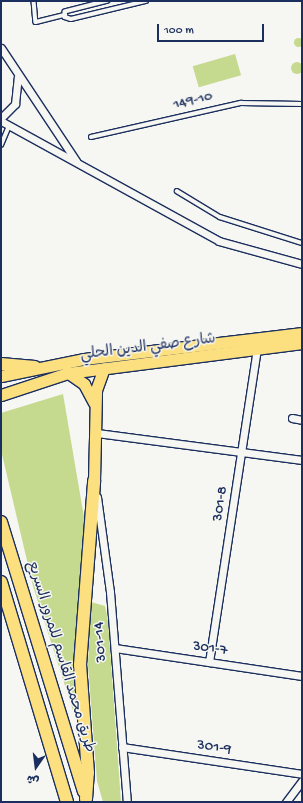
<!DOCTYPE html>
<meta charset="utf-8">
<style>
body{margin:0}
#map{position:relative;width:303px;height:803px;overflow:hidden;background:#f6f6f2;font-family:"Gochi Hand","Playpen Sans Arabic",sans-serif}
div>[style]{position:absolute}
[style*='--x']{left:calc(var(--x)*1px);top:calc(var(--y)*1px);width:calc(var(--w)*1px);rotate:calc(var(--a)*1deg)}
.green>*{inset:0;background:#c5d98f;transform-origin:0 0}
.round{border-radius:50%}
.roads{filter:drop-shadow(1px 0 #1b2f5e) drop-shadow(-1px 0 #1b2f5e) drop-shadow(0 1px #1b2f5e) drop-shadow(0 -1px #1b2f5e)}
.lane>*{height:3.5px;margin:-1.75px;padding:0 1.75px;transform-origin:1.75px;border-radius:1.75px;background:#f6f6f2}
.street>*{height:7px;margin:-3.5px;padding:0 3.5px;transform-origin:3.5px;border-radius:3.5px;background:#f6f6f2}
.primary>*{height:11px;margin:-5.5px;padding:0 5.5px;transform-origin:5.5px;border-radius:5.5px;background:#fce080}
.highway>*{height:12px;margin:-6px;padding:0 6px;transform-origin:6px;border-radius:6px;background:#fce080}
span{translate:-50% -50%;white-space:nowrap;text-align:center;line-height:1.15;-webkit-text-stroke:3px #f6f6f2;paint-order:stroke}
.street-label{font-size:15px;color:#1b2f5e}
.frame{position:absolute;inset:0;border:2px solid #1b2f5e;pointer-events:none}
.north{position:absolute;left:16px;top:747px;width:40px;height:40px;-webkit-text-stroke:3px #f6f6f2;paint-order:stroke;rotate:194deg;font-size:11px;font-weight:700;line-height:16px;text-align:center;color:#1b2f5e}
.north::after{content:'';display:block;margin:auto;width:14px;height:18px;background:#1b2f5e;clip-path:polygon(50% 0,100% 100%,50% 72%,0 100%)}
.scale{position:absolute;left:157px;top:24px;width:107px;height:18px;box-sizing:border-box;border:2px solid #1b2f5e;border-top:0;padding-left:5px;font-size:12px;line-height:14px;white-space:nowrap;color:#1b2f5e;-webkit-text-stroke:3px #f6f6f2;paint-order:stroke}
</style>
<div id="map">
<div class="green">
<div class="round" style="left:293.5px;top:37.5px;width:9px;height:9px"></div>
<div style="left:235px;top:54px;width:22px;height:44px;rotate:74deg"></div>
<div class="round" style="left:291px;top:62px;width:12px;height:12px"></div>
<div style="clip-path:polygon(63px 394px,87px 535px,74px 648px,76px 720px,33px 586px,1px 450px,1px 413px)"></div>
<div style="clip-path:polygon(91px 602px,105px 606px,108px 621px,121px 802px,103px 802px,97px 781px,88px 665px)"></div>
</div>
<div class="roads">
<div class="lane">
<div style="--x:34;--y:1;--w:21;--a:85"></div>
<div style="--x:36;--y:22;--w:30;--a:-14"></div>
<div style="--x:108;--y:1;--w:44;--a:165.7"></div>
<div style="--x:65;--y:12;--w:5;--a:90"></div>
<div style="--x:65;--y:17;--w:6;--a:18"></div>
<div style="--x:71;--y:19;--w:77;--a:-13.5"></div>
<div style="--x:91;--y:137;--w:154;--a:-12.8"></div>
<div style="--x:241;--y:103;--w:61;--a:0.9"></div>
<div style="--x:1;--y:145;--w:21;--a:-67"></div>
<div style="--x:177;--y:191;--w:50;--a:31.2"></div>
<div style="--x:220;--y:217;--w:86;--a:17.6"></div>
</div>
<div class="street">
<div style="--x:1;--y:48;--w:136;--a:56.4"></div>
<div style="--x:1;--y:118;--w:20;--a:-45"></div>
<div style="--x:15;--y:104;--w:27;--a:-84"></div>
<div style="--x:1;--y:121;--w:249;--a:28.8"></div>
<div style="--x:219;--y:241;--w:86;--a:15.5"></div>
<div style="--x:292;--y:418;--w:10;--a:11"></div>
<div style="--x:97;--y:433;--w:207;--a:7.5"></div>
<div style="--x:97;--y:497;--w:96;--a:82.2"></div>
<div style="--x:110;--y:592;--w:211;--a:85.4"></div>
<div style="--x:115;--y:648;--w:189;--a:8.5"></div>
<div style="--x:209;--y:662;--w:317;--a:-81.3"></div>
<div style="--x:122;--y:747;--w:182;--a:8.5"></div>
<div style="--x:286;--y:802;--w:26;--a:-53"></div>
</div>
<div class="primary">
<div style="--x:67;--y:372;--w:21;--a:35"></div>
<div style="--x:84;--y:384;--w:21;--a:62"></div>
<div style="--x:1;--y:376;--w:85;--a:-11.6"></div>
<div style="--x:84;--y:359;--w:220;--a:-6.8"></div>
<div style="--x:1;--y:395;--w:71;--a:-18.2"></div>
<div style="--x:68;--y:373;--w:236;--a:-7.3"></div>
<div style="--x:94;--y:481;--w:91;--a:-88.7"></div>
<div style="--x:96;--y:390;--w:23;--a:-70"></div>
</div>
<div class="highway">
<div style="--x:1;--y:364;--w:34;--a:5"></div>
<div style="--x:1;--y:522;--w:282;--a:72.9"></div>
<div style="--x:1;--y:582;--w:230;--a:73.3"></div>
<div style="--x:86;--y:799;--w:26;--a:-86"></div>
<div style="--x:88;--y:773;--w:108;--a:-94.2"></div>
<div style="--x:80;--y:665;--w:185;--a:-85.6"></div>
</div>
</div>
<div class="street-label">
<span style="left:193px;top:101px;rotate:-13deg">149-10</span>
<span style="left:148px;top:348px;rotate:-7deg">شارع صفي الدين الحلي</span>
<span style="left:221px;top:504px;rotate:-81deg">301-8</span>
<span style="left:101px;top:642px;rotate:-94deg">301-14</span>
<span style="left:210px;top:649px;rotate:8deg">301-7</span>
<span style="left:60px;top:657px;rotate:73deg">طريق محمد القاسم للمرور السريع</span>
<span style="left:214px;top:748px;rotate:9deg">301-9</span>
</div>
<div class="frame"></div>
<div class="north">ش</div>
<div class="scale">100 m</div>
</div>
